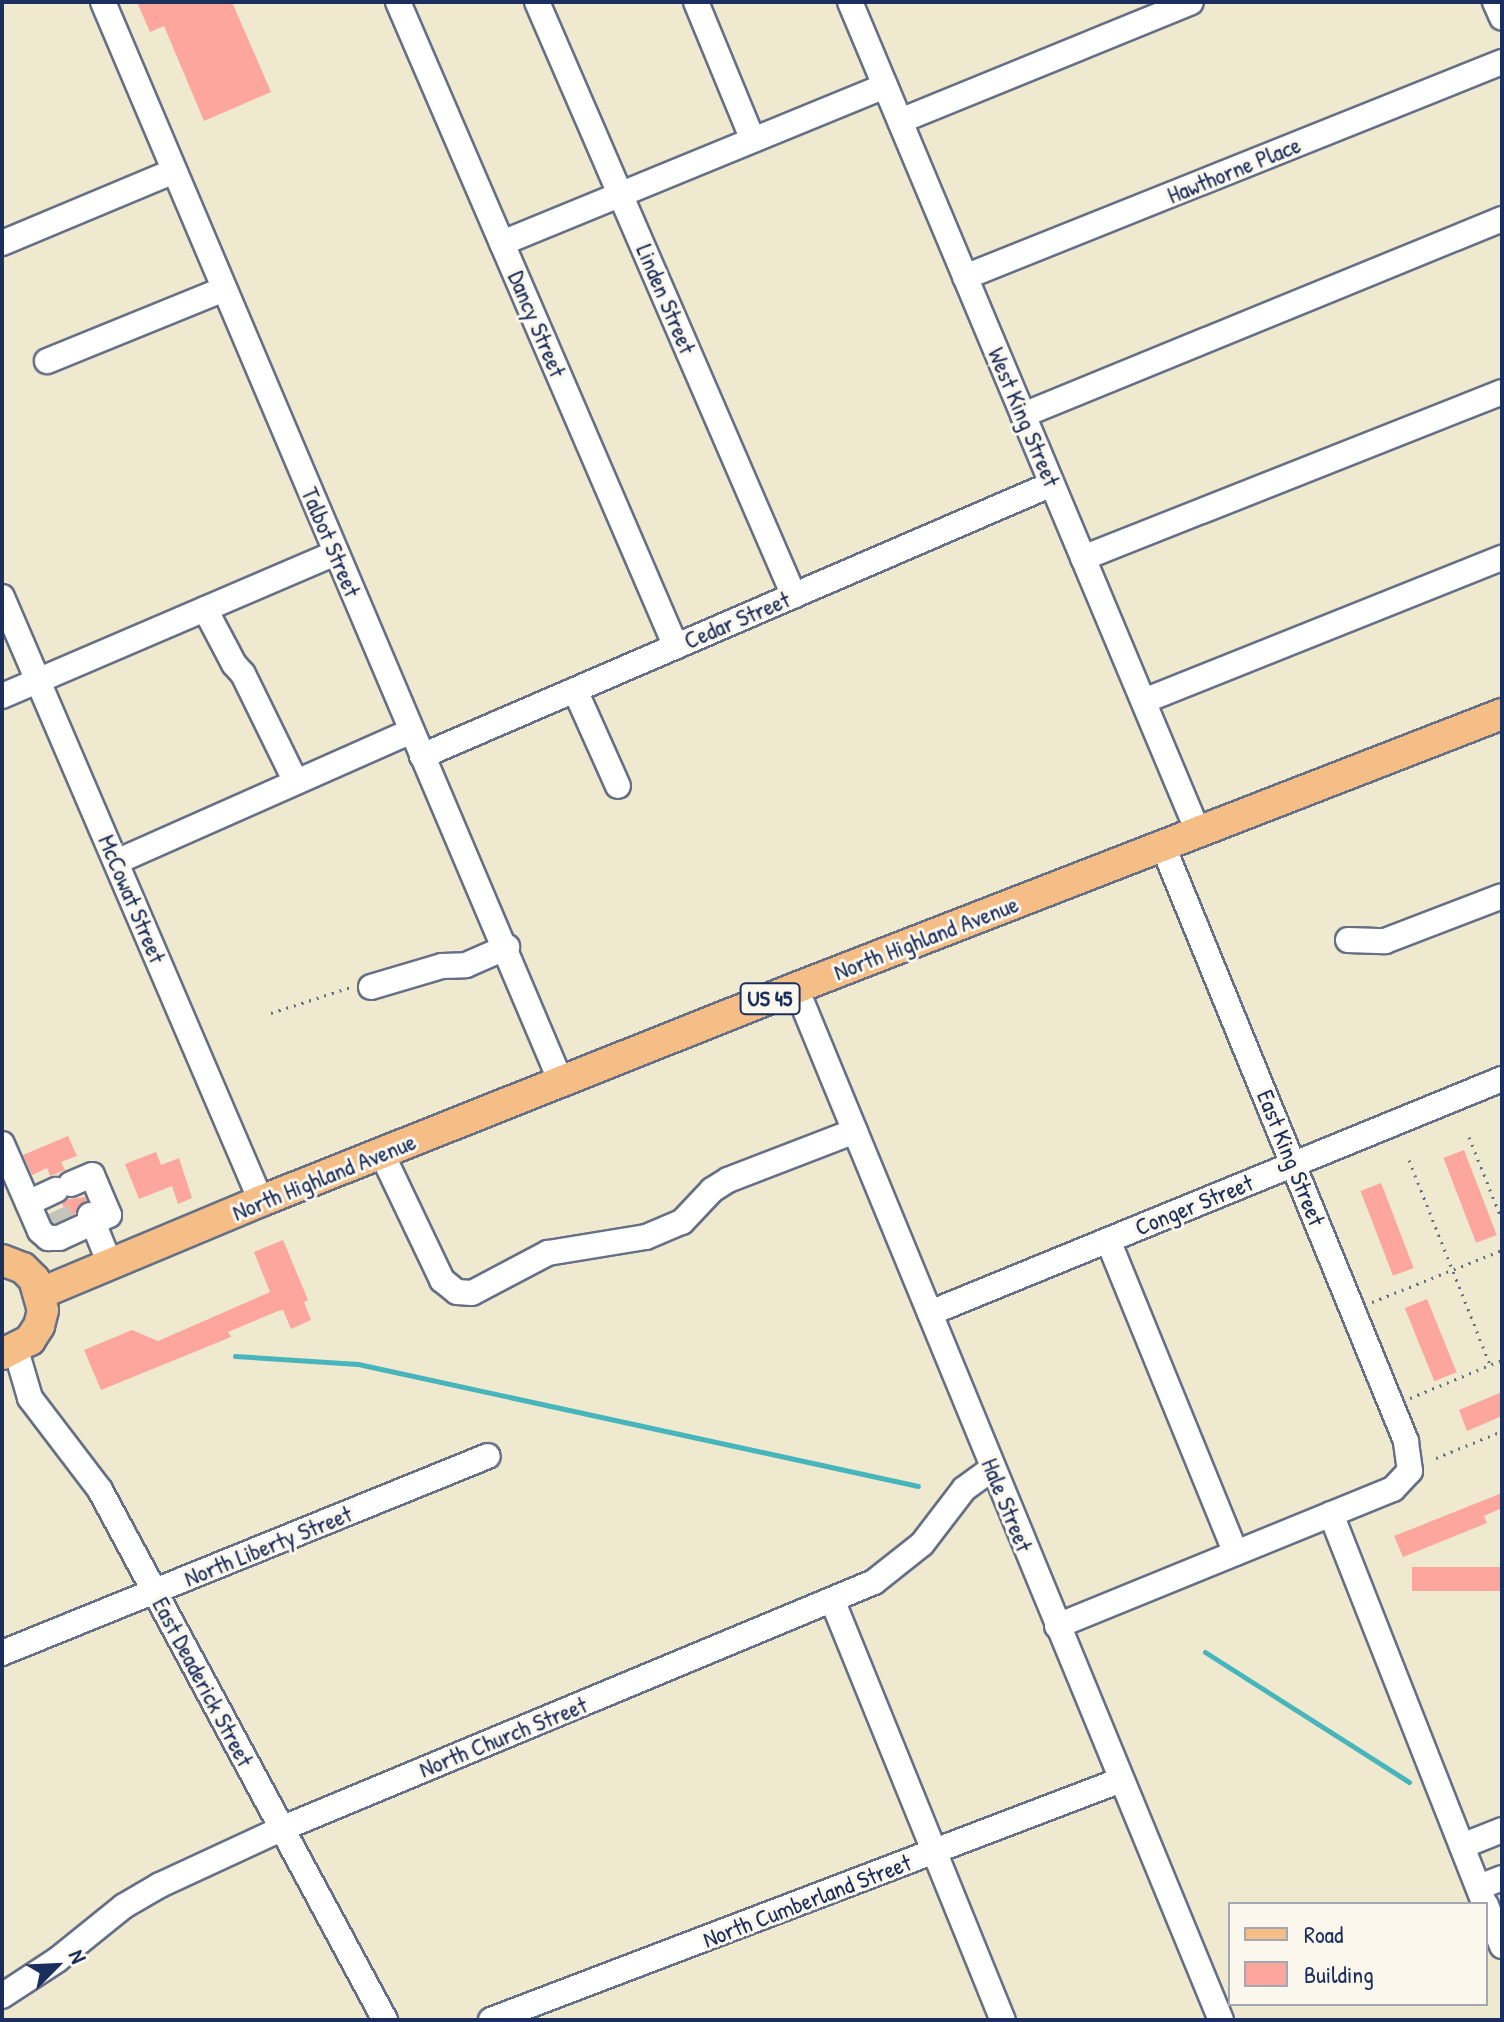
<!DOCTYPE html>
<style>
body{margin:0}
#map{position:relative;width:1504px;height:2022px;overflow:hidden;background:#efe9cf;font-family:"Patrick Hand",sans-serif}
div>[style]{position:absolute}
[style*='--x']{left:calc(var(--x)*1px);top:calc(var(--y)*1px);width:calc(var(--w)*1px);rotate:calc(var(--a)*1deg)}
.stream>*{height:5px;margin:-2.5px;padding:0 2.5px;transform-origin:2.5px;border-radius:2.5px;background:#46b5bc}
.building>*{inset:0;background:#fca69d;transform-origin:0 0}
.minor-tunnel>*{height:24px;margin-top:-12px;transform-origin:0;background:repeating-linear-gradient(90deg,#c5c4b8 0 24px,transparent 0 36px)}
.path>*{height:3px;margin-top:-1.5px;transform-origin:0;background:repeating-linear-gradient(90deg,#657086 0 2px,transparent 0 8px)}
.roads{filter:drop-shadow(2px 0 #657086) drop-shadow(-2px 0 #657086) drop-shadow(0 2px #657086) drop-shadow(0 -2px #657086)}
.minor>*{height:24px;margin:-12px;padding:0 12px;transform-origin:12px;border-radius:12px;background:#fff}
.major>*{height:30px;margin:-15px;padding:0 15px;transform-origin:15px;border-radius:15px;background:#f6be87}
span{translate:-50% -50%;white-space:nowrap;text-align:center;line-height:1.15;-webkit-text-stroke:6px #fbf7ec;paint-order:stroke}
.shield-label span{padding:2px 6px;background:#fbf7ec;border:2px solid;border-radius:6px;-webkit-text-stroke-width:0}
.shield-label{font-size:22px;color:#1b2f5e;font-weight:700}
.street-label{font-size:24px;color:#1b2f5e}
.frame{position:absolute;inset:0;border:4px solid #1b2f5e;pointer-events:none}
.legend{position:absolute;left:1228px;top:1902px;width:260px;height:104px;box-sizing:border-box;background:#fbf7ec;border:2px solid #a1a7b3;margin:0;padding:10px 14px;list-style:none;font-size:24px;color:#1b2f5e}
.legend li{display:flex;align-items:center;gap:16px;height:40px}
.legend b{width:40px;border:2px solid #a1a7b3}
.north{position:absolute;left:16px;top:1926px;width:80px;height:80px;-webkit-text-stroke:6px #fbf7ec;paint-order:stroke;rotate:66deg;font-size:22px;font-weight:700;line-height:32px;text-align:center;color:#1b2f5e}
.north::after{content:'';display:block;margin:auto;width:28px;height:36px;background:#1b2f5e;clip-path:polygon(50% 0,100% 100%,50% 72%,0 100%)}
</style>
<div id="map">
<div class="stream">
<div style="--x:235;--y:1356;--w:123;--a:3.7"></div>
<div style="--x:358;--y:1364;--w:573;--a:12.29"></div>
<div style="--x:1205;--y:1652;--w:242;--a:32.5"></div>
</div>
<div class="building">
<div style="clip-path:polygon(137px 2px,232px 2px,271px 92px,204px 121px,164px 26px,150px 32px)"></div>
<div style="clip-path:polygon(68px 1136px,77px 1156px,61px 1162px,65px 1170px,50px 1176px,47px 1168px,32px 1175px,23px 1155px)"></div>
<div style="left:1464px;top:1150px;width:91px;height:22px;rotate:69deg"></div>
<div style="clip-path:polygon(156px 1152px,161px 1165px,179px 1158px,192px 1198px,178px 1204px,172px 1186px,139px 1199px,125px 1164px)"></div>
<div style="left:1381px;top:1183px;width:91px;height:22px;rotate:69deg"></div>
<div style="clip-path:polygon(85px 1197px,87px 1201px,79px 1205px,75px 1214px,52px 1222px,49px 1214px,64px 1207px,62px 1204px,68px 1199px)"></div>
<div style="clip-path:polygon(283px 1240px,308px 1300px,304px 1302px,311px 1320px,291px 1329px,283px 1310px,278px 1311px,228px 1332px,231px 1337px,101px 1390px,84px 1350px,132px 1330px,158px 1341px,270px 1292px,254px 1252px)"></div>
<div style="left:1427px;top:1299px;width:79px;height:24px;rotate:68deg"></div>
<div style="clip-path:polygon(1502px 1392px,1502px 1416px,1467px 1431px,1459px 1410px)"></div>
<div style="clip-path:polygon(1502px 1493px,1502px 1508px,1484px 1516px,1487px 1523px,1403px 1557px,1394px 1536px)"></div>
<div style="left:1502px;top:1567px;width:24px;height:90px;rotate:90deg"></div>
</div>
<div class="minor-tunnel">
<div style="--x:57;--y:1210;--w:17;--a:66"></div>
</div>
<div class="path">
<div style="--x:271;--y:1013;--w:84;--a:-18"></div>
<div style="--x:1469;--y:1137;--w:89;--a:68.3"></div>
<div style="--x:1409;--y:1160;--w:220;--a:68.4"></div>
<div style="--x:1372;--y:1302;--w:140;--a:-21.8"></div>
<div style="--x:1410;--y:1398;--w:100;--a:-22.4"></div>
<div style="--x:1436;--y:1458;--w:71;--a:-22.2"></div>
</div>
<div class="roads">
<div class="minor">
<div style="--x:103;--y:2;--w:1173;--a:67.02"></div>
<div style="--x:398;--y:2;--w:702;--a:66.68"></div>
<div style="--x:537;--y:2;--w:647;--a:66.6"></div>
<div style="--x:696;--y:2;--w:149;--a:67.6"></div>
<div style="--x:850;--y:2;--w:900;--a:67.25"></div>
<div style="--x:1495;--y:2;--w:17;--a:66"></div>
<div style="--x:900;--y:121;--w:314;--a:-22.2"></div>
<div style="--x:2;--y:243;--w:186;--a:-22.7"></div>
<div style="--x:502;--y:243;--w:414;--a:-22.3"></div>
<div style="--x:965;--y:277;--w:578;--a:-21.82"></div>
<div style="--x:47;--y:361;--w:191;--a:-22.1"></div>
<div style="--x:1023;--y:415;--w:518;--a:-22.25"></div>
<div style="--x:1083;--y:558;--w:451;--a:-21.6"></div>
<div style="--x:2;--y:597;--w:657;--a:66.79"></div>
<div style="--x:205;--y:609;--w:62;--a:62.2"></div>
<div style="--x:234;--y:664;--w:13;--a:48"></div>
<div style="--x:243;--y:674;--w:120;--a:63.9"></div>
<div style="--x:575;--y:690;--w:105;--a:65.9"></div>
<div style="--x:2;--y:696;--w:363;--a:-23.2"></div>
<div style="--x:1144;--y:701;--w:386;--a:-21.8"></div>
<div style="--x:422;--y:756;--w:686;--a:-23.35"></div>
<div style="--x:116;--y:862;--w:323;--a:-23.9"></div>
<div style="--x:1348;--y:940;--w:37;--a:2"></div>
<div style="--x:1385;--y:941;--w:125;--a:-21"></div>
<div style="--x:371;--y:987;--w:74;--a:-16.5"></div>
<div style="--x:442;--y:966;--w:24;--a:-2"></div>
<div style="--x:466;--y:965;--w:45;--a:-23.7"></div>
<div style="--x:796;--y:988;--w:1116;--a:67.62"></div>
<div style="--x:2;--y:1144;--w:95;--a:66.4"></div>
<div style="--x:40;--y:1231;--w:11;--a:41"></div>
<div style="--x:48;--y:1238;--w:11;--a:0"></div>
<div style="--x:59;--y:1238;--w:55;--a:-24.7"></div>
<div style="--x:109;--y:1215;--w:43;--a:-113"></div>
<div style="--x:92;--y:1175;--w:23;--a:157"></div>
<div style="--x:382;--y:1154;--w:140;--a:64.5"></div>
<div style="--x:442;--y:1280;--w:19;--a:39"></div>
<div style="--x:457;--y:1292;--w:15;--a:4"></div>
<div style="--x:472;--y:1293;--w:86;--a:-27.8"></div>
<div style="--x:548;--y:1253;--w:99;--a:-9.3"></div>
<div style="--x:646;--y:1237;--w:39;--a:-23"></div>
<div style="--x:682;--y:1222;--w:44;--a:-46.8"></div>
<div style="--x:712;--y:1190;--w:19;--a:-32"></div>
<div style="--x:728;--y:1180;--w:136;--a:-21.1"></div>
<div style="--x:28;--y:1203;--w:31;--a:-25"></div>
<div style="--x:90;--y:1215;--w:53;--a:67.8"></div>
<div style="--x:1108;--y:1240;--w:338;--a:67.8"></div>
<div style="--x:930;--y:1313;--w:618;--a:-22.25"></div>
<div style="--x:16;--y:1350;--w:50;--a:73.7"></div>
<div style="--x:30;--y:1398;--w:116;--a:52.7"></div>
<div style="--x:100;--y:1490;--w:602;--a:61.73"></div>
<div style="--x:1331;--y:1514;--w:419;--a:68.5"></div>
<div style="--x:833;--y:1602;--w:451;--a:67.9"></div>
<div style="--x:1057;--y:1626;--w:363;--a:-22.2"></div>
<div style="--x:1393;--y:1489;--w:25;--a:-47"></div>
<div style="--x:1410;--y:1471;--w:30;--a:-98"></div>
<div style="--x:1406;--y:1441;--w:643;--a:-112.22"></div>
<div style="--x:2;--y:1653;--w:524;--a:-22.07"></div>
<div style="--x:1462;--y:1846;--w:43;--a:-21.8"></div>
<div style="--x:1479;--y:1887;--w:25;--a:-21"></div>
<div style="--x:1486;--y:1905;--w:44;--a:68.7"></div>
<div style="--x:2;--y:1996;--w:66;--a:-33.2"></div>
<div style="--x:57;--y:1960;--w:86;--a:-38.9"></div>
<div style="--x:124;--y:1906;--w:42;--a:-30.3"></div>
<div style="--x:160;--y:1885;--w:133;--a:-24.8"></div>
<div style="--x:281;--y:1829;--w:642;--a:-22.61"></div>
<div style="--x:874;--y:1582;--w:61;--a:-38.4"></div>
<div style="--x:922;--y:1544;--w:69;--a:-52.6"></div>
<div style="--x:964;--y:1489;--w:34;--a:-36"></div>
<div style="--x:491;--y:2020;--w:674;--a:-20.85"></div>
</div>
<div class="major">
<div style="--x:2;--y:1260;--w:22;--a:21"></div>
<div style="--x:23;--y:1268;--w:16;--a:45"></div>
<div style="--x:34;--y:1279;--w:32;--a:74"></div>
<div style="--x:43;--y:1310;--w:16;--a:104"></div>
<div style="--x:39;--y:1326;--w:17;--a:123"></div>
<div style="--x:30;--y:1340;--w:31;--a:153"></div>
<div style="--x:41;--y:1293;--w:238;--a:-22.7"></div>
<div style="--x:261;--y:1201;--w:576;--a:-21.71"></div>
<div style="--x:796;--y:988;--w:757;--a:-21.21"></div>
</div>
</div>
<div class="shield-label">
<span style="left:770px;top:999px">US 45</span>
</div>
<div class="street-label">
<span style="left:1234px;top:170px;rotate:-22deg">Hawthorne Place</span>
<span style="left:666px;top:299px;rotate:67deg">Linden Street</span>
<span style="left:537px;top:324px;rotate:67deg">Dancy Street</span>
<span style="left:1024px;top:417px;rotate:67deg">West King Street</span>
<span style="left:331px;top:542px;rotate:67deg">Talbot Street</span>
<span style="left:737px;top:620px;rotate:-23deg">Cedar Street</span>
<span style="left:132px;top:899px;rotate:67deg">McCowat Street</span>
<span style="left:926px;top:938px;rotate:-21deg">North Highland Avenue</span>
<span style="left:1291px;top:1158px;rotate:68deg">East King Street</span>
<span style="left:324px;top:1177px;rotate:-22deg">North Highland Avenue</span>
<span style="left:1194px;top:1205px;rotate:-22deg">Conger Street</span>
<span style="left:1007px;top:1505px;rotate:68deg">Hale Street</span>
<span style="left:268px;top:1546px;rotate:-22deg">North Liberty Street</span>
<span style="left:203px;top:1682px;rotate:62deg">East Deaderick Street</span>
<span style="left:503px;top:1737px;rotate:-22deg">North Church Street</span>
<span style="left:807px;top:1901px;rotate:-21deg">North Cumberland Street</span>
</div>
<div class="frame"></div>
<ul class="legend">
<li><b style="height:10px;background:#f6be87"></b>Road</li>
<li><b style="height:22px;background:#fca69d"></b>Building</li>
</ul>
<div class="north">N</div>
</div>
